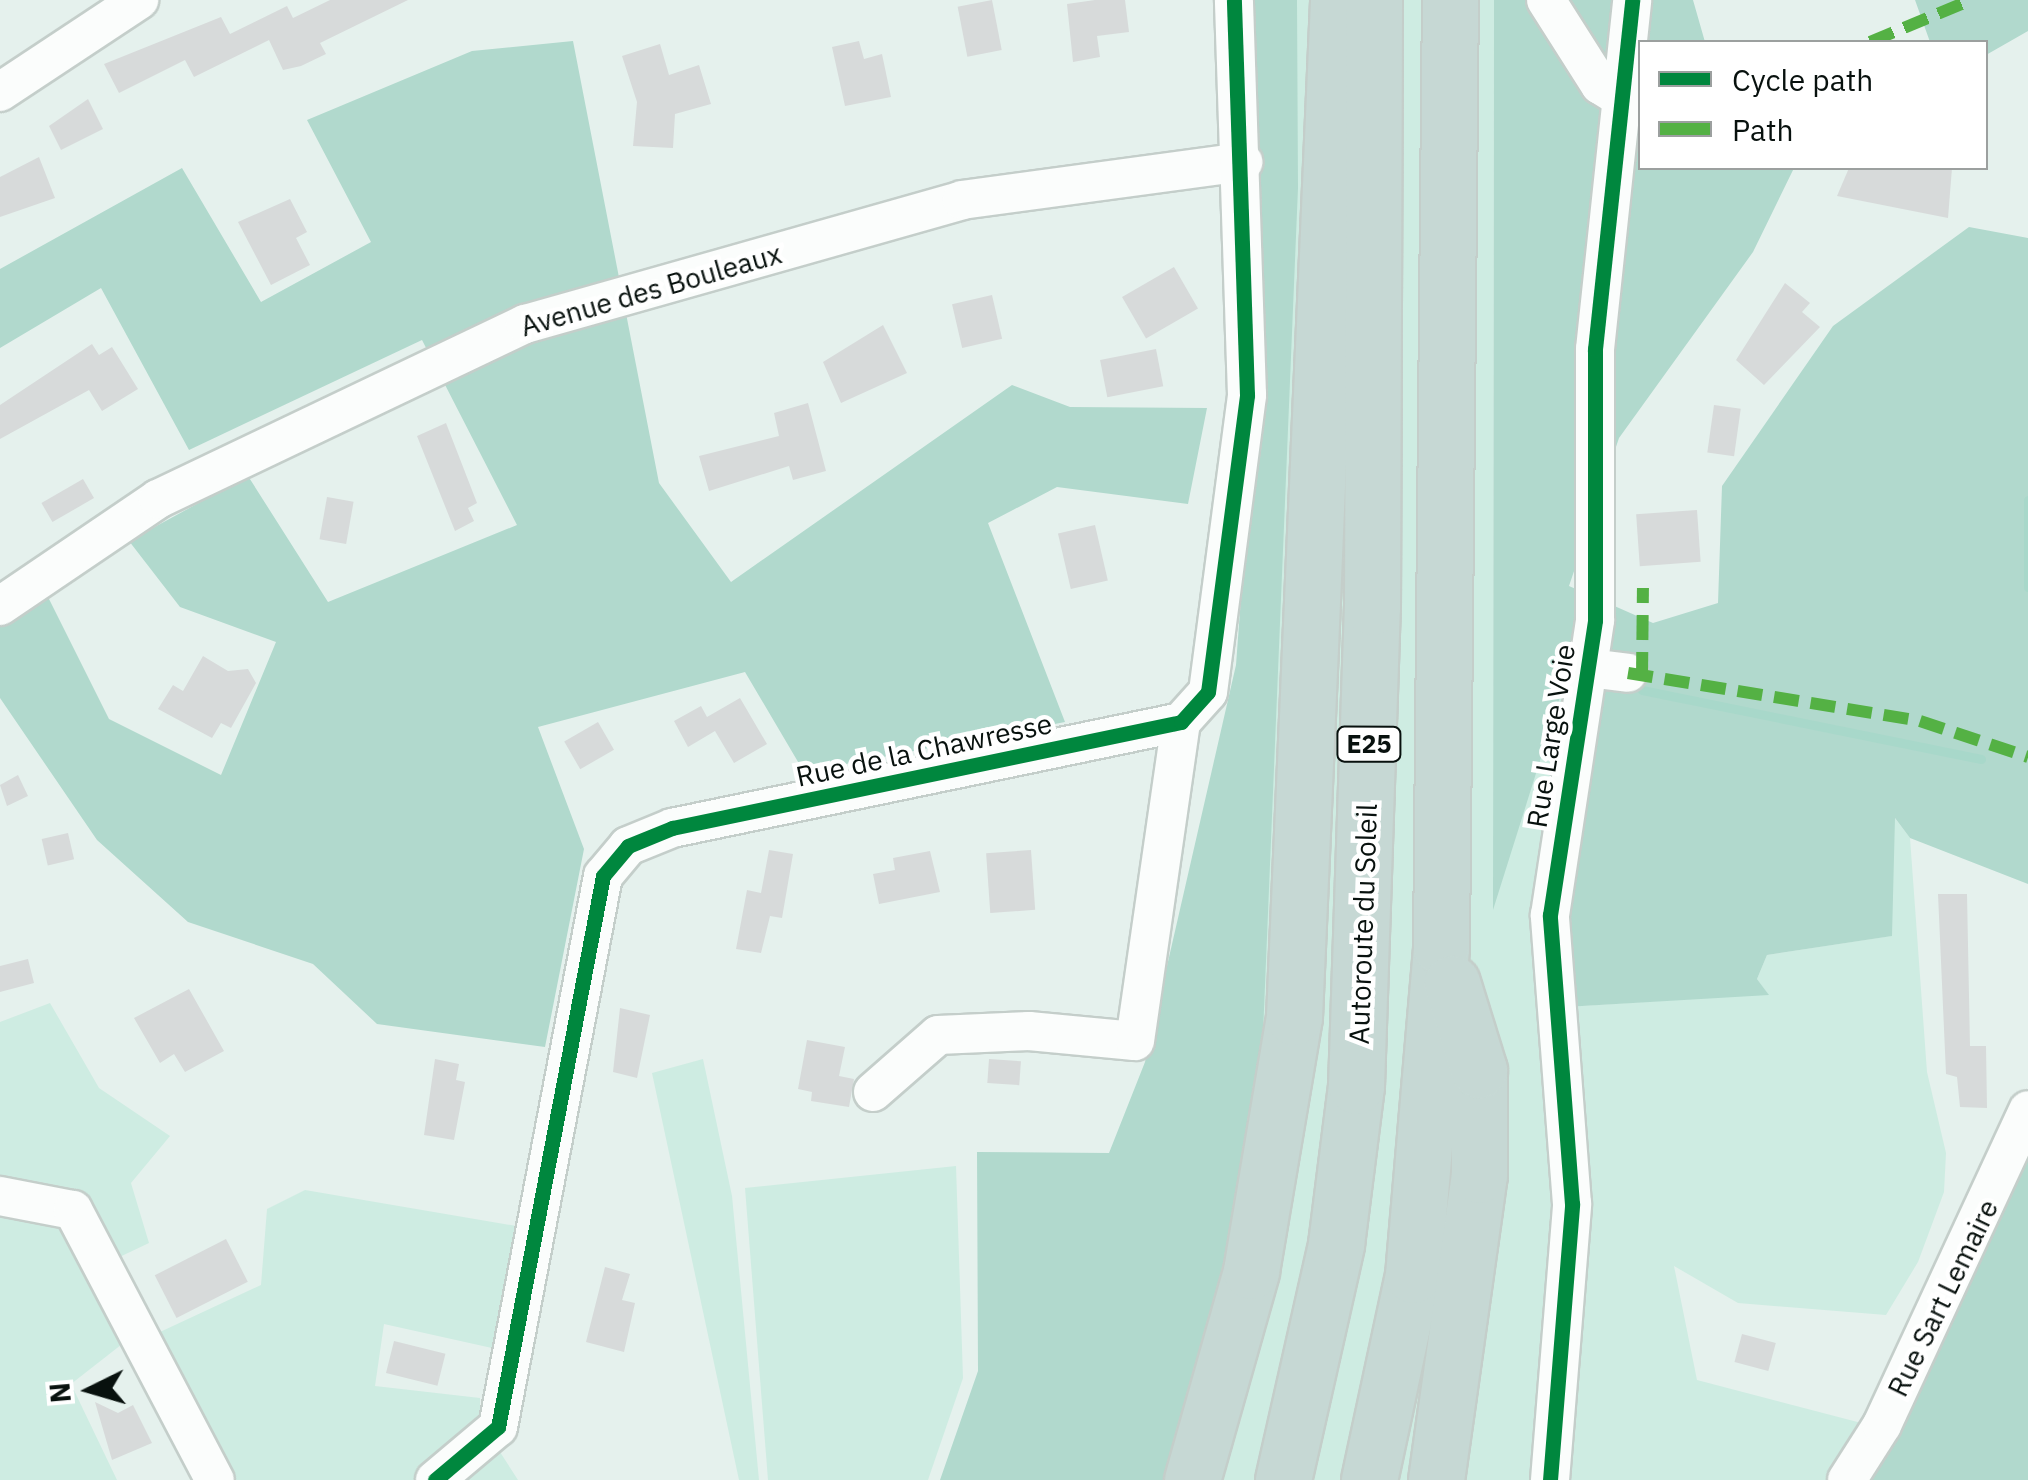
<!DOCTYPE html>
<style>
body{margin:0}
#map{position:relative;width:2028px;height:1480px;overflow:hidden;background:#e5f1ed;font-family:"IBM Plex Sans",sans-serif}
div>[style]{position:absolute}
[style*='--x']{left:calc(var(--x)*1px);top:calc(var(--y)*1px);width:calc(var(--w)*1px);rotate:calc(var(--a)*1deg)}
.green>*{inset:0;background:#ceece2}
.forest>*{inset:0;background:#b1d9cd}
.stream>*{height:9px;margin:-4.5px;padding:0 4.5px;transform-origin:4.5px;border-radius:4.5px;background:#a8d8ca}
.building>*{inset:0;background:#d7dada;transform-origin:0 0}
.roads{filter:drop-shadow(2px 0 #c4ceca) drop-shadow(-2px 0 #c4ceca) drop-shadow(0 2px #c4ceca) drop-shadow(0 -2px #c4ceca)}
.minor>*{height:38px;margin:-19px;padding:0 19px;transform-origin:19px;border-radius:19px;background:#fbfdfc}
.highway>*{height:55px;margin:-27.5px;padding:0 27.5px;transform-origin:27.5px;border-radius:27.5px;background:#c6d8d4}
.quiet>*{height:12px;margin-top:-6px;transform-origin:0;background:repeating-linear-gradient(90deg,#54b144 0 25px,transparent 0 37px)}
.cycleway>*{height:15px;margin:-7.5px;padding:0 7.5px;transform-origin:7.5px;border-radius:7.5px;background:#00873e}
span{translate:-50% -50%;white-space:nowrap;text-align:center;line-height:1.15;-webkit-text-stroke:9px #fff;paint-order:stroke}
.shield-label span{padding:2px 8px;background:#fff;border:2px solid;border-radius:8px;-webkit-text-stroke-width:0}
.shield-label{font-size:25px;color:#08110e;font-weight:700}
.street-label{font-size:28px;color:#08110e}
.legend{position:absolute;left:1638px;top:40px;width:350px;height:130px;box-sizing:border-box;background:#fff;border:2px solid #9ca09f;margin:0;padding:12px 18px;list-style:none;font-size:30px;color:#08110e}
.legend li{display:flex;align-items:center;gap:20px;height:50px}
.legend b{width:50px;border:2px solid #9ca09f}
.north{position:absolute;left:40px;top:1340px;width:100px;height:100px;-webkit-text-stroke:8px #fff;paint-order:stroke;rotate:265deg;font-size:28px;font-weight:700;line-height:40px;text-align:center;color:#08110e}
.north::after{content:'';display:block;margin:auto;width:35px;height:45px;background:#08110e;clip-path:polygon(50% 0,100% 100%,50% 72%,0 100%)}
</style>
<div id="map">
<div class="green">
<div style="clip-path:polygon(1297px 0,1494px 0,1493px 907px,1575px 648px,1561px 1223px,1542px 1480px,1165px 1480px,1212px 1341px,1260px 1106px)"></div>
<div style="clip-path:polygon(1894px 817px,1910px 838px,1927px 1072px,1946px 1153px,1944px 1192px,1918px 1262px,1886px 1315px,1738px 1303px,1674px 1266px,1697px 1380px,1869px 1425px,1834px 1480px,1558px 1480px,1565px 1007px,1768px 994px,1757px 979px,1767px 955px,1891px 936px)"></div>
<div style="clip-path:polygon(50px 1003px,99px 1088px,170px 1136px,131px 1183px,149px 1243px,90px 1271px,126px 1341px,71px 1384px,117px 1480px,0 1480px,0 1022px)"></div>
<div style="clip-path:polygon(703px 1059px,732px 1196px,759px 1480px,739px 1480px,652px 1073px)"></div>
<div style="clip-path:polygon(956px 1166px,963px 1378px,928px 1480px,768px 1480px,745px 1188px)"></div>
<div style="clip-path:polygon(305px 1190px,522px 1227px,501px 1350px,384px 1324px,375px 1386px,480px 1398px,480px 1421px,518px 1480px,229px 1480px,160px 1332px,261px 1285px,267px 1209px)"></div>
</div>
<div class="forest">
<div style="clip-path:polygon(1251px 0,1297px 0,1298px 188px,1260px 1106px,1212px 1342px,1165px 1480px,940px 1480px,978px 1371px,977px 1152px,1109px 1153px,1145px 1062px,1236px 665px,1257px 382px)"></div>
<div style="clip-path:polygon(1494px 0,1693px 0,1705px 42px,1640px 42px,1640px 168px,1794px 168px,1753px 252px,1619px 438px,1569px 586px,1653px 623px,1718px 603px,1722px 486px,1833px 326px,1969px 227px,2028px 238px,2028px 884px,1910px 838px,1895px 818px,1892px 936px,1767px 955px,1757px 979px,1769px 995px,1565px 1007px,1572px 659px,1493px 910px)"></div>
<div style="clip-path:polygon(1915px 0,2028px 0,2028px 31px,1986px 55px,1986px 42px,1930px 42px)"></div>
<div style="clip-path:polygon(573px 41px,659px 483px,731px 582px,1012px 385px,1070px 407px,1207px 408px,1188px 504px,1057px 487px,988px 523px,1065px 722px,804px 772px,745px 672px,538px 727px,584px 849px,545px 1047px,377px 1024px,313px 964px,188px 922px,97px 840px,0 698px,0 625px,46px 593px,109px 719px,221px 775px,276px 642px,180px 607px,129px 541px,248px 476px,328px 602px,517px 525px,422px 340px,189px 450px,101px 288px,0 348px,0 269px,182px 168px,261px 302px,371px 242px,307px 120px,472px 51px)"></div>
<div style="clip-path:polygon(2028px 1144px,2028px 1480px,1851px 1480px)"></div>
</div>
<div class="stream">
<div style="--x:2028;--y:500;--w:87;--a:90"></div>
<div style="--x:1642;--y:690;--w:346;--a:11.5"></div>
</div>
<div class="building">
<div style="clip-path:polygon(330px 0,408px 0,320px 43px,326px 54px,301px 66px,283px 70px,269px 40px,194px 77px,185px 60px,119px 93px,104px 64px,221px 17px,230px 34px,287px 6px,293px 18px)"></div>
<div style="left:992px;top:0;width:51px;height:35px;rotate:79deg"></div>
<div style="clip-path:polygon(1095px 0,1125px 0,1129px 32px,1097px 36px,1100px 57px,1073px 62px,1067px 4px)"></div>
<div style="clip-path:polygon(859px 41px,864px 59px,882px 54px,891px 97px,845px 106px,832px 47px)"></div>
<div style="clip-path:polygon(660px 44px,669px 75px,699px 65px,711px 104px,675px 114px,673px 148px,633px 146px,637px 102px,622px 56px)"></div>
<div style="clip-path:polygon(88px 99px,103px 129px,61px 150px,49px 126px)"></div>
<div style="clip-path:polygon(39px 157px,55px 198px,0 217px,0 177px)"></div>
<div style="clip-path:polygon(1849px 168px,1952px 168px,1948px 218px,1837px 196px)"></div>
<div style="clip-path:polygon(290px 199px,307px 232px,296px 238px,310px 265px,271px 285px,238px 222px)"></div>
<div style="left:1174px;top:267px;width:48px;height:60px;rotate:60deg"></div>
<div style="clip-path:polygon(1785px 283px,1810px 303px,1802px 312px,1820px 327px,1764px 385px,1736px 360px)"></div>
<div style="left:992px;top:295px;width:45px;height:41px;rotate:77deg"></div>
<div style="clip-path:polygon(883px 325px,907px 373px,841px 403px,823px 362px)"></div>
<div style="clip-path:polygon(92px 344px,99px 355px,112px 347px,138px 389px,102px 411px,89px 390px,0 439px,0 405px)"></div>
<div style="left:1156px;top:349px;width:38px;height:57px;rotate:79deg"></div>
<div style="clip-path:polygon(808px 403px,826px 471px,793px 480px,789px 466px,709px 491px,699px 456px,779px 436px,774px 413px)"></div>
<div style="left:1714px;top:405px;width:27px;height:48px;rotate:8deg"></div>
<div style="clip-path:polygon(446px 423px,477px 503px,468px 508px,474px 521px,455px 531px,417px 436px)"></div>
<div style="left:83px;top:479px;width:22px;height:48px;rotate:60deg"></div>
<div style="left:327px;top:497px;width:27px;height:43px;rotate:10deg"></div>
<div style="left:1697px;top:510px;width:52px;height:61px;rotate:86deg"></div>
<div style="left:1095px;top:525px;width:57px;height:38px;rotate:77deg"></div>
<div style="clip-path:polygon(203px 656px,228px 671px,248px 669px,256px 683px,231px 728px,221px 723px,212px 738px,158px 709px,173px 685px,183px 691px)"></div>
<div style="clip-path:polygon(740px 698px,767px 744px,734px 763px,715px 731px,688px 747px,674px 721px,701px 706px,707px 717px)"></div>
<div style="left:598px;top:722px;width:32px;height:39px;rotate:60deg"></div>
<div style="clip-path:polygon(18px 775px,28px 796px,7px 806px,0 785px)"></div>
<div style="left:68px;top:833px;width:27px;height:27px;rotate:77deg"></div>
<div style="clip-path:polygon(769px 850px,793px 854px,782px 918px,770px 916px,761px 953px,736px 949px,747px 890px,761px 893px)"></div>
<div style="left:1031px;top:850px;width:60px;height:45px;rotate:86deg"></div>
<div style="clip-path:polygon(930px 851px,940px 892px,879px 904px,873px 874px,895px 870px,893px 858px)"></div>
<div style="clip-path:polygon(1938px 894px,1967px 894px,1970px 1046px,1986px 1046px,1987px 1108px,1960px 1107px,1957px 1077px,1946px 1074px)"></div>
<div style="clip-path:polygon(28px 959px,34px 983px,0 992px,0 966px)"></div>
<div style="clip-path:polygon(189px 989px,224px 1051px,185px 1072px,174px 1054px,160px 1063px,134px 1018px)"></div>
<div style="clip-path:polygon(620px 1008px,650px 1015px,637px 1078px,613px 1072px)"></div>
<div style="clip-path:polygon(807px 1040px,845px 1047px,839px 1076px,854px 1079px,849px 1107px,811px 1101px,812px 1092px,798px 1089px)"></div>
<div style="clip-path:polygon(435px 1059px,459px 1064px,456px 1080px,465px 1082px,454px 1140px,424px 1135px)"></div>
<div style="left:989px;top:1059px;width:32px;height:24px;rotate:4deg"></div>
<div style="left:226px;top:1239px;width:48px;height:80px;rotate:63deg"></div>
<div style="clip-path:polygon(605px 1267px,630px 1274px,622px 1300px,635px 1303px,624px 1352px,586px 1342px)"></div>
<div style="left:1742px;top:1334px;width:35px;height:29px;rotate:15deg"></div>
<div style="left:394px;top:1341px;width:53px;height:33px;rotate:14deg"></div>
<div style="clip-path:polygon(95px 1402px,118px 1413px,133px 1405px,152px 1443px,112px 1460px)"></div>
</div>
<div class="roads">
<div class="minor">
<div style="--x:1546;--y:0;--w:101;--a:57.6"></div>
<div style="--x:1600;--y:85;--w:25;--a:32"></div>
<div style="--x:0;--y:92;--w:167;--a:-33.5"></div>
<div style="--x:0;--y:606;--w:191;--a:-34.1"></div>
<div style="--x:158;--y:499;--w:407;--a:-25.5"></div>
<div style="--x:525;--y:324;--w:454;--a:-15.8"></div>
<div style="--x:962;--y:200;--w:284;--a:-7.7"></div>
<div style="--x:1589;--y:668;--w:39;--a:7"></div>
<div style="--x:873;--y:1092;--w:86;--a:-41.2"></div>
<div style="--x:938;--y:1035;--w:91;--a:-2.5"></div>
<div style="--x:1029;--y:1031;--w:106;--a:5.4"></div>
<div style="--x:1135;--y:1041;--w:322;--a:-81.8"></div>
<div style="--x:0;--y:1196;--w:74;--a:10.9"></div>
<div style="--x:73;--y:1210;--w:305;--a:62.3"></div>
<div style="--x:435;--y:1480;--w:82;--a:-40.1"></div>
<div style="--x:498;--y:1427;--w:561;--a:-79.21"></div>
<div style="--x:603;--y:876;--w:39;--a:-50"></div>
<div style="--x:628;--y:846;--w:48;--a:-22.2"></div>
<div style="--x:672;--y:828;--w:520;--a:-11.76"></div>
<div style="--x:1181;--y:722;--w:40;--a:-48"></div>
<div style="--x:1208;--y:692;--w:300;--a:-82.5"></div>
<div style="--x:1247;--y:395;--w:395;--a:-91.9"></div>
<div style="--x:1550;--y:1480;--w:277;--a:-85.4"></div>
<div style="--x:1572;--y:1204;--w:290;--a:-94.4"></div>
<div style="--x:1550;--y:915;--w:298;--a:-81.3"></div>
<div style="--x:1595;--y:620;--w:271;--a:-90"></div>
<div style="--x:1595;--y:349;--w:351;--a:-83.9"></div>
<div style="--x:1847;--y:1480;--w:65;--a:-57.5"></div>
<div style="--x:1882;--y:1425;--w:347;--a:-65.1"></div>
</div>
<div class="highway">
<div style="--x:1192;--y:1480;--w:217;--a:-74.2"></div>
<div style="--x:1251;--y:1271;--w:258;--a:-80.4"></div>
<div style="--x:1294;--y:1017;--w:1018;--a:-87.52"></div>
<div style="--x:1283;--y:1480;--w:242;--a:-77.3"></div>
<div style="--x:1336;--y:1244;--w:159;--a:-82.8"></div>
<div style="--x:1356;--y:1086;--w:479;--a:-88.1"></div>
<div style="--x:1372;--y:607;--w:607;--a:-89.81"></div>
<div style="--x:1369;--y:1480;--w:210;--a:-77.9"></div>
<div style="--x:1413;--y:1275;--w:329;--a:-85.1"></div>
<div style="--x:1441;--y:947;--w:947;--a:-89.46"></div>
<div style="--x:1436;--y:1480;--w:308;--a:-82"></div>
<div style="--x:1479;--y:1175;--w:105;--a:-90"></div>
<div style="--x:1479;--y:1070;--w:91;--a:-107.2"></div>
</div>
</div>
<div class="quiet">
<div style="--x:1870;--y:42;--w:109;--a:-22.6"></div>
<div style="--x:1628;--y:673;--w:296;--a:9.3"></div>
<div style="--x:1920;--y:721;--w:114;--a:18.4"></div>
<div style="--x:1642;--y:677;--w:89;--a:-89.4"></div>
</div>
<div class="cycleway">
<div style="--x:435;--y:1480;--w:82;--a:-40.1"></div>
<div style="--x:498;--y:1427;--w:561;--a:-79.21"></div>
<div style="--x:603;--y:876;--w:39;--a:-50"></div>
<div style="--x:628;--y:846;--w:48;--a:-22.2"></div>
<div style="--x:672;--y:828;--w:520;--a:-11.76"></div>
<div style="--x:1181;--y:722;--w:40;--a:-48"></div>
<div style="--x:1208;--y:692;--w:300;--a:-82.5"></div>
<div style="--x:1247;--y:395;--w:395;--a:-91.9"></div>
<div style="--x:1550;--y:1480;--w:277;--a:-85.4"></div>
<div style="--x:1572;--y:1204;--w:290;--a:-94.4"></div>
<div style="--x:1550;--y:915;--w:298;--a:-81.3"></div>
<div style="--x:1595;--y:620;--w:271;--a:-90"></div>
<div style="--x:1595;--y:349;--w:351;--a:-83.9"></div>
</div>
<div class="shield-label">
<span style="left:1369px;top:744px">E25</span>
</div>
<div class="street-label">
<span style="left:651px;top:290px;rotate:-16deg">Avenue des Bouleaux</span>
<span style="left:1551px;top:736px;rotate:-81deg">Rue Large Voie</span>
<span style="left:924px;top:750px;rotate:-12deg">Rue de la Chawresse</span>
<span style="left:1363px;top:924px;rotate:-88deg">Autoroute du Soleil</span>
<span style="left:1943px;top:1298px;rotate:-64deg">Rue Sart Lemaire</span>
</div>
<ul class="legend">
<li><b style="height:12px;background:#00873e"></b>Cycle path</li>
<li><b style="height:12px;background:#54b144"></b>Path</li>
</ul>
<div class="north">N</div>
</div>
